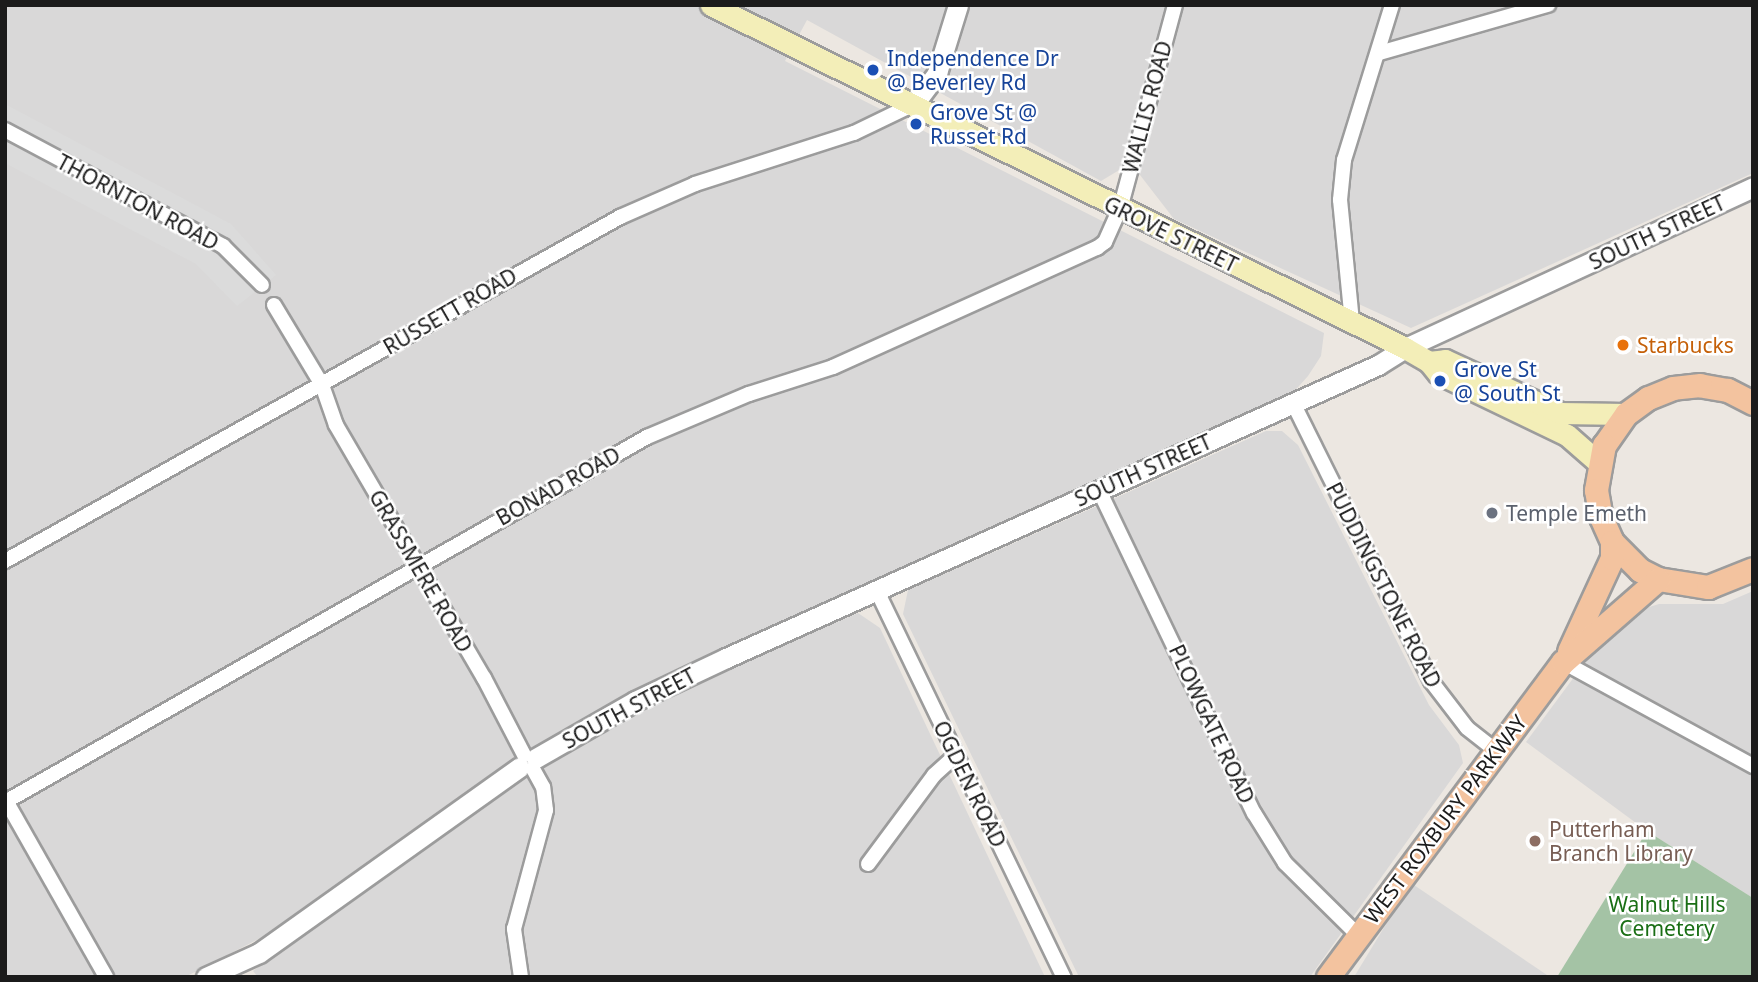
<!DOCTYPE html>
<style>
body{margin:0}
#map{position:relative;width:1758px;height:982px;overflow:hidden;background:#ece7e1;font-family:"Noto Sans",sans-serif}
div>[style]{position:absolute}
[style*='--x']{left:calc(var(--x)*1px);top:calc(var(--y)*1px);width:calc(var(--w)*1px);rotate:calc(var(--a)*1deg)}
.residential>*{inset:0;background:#d9d8d8}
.cemetery>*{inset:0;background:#a4c3a5}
.parking>*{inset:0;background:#dbdbdb}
.roads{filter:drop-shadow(2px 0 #9c9c9c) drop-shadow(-2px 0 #9c9c9c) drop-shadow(0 2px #9c9c9c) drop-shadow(0 -2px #9c9c9c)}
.minor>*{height:14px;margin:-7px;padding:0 7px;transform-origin:7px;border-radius:7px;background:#fff}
.tertiary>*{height:19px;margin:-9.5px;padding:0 9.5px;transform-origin:9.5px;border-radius:9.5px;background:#fff}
.secondary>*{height:21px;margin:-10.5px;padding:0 10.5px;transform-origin:10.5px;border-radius:10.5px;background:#f3eeb8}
.primary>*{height:23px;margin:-11.5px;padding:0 11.5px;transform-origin:11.5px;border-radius:11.5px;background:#f3c39f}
.dots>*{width:19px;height:19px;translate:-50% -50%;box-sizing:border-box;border:4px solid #fff;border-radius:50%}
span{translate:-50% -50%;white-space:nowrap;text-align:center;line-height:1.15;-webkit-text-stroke:5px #fff;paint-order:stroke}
.transit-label{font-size:21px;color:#164399}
.left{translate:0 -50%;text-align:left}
.street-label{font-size:21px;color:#1b1b1b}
.food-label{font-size:21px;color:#c56008}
.worship-label{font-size:21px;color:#5b616d}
.education-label{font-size:21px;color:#785e54}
.park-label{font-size:21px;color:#196e14}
.frame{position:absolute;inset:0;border:7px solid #1b1b1b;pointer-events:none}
</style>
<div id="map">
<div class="residential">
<div style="clip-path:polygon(5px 5px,1753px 5px,1753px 173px,1411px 328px,1174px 219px,1140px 175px,1121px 169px,1101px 181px,807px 20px,785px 61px,1324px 333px,1321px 356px,1308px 376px,1290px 396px,631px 692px,270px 933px,185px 977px,5px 977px)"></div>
<div style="clip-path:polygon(1266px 431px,1282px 431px,1298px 445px,1429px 705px,1459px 745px,1463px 763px,1310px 977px,1079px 977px,903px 614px,908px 590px)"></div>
<div style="clip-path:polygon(1753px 591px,1753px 898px,1647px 831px,1526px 742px,1600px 642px,1630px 613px,1659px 604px,1723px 604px)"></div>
<div style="clip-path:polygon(858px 613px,880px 628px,1045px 977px,258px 977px,253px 971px,477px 807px,576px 745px,661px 698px)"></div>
<div style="clip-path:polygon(1411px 883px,1550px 977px,1354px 977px)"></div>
</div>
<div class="cemetery">
<div style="clip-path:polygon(1647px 831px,1753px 898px,1753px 977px,1557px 977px)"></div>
</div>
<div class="parking">
<div style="clip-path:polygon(5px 104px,231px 224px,276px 275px,237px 306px,196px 264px,5px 163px)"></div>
</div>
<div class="roads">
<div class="minor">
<div style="--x:1379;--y:53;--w:176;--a:-15.9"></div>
<div style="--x:5;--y:130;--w:247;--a:28"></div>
<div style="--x:223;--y:246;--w:55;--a:45"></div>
<div style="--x:274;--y:305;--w:93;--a:59"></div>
<div style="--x:322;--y:385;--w:42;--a:70.7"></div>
<div style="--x:336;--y:425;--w:293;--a:59.7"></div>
<div style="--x:484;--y:678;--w:87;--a:62.5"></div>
<div style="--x:1352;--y:322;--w:123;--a:-95.6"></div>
<div style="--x:1340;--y:200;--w:40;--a:-84.3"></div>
<div style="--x:1344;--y:160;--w:162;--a:-72.8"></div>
<div style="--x:1293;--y:403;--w:310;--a:63.6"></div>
<div style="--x:1431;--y:681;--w:59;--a:52.5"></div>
<div style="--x:1467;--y:728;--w:36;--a:38"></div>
<div style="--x:1099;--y:490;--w:358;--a:64.4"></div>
<div style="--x:1254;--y:813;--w:59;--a:58.2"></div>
<div style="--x:1285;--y:863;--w:101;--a:44.6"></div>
<div style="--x:5;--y:561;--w:705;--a:-29.22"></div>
<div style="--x:620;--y:217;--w:82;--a:-23.7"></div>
<div style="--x:695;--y:184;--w:167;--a:-17.8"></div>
<div style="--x:854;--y:133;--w:67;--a:-25.8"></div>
<div style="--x:877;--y:591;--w:429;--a:64.2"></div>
<div style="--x:1563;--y:662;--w:217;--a:28.7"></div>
<div style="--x:5;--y:799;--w:205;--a:60.4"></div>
<div style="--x:5;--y:802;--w:739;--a:-29.62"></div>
<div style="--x:647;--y:437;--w:111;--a:-22.9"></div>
<div style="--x:749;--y:394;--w:88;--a:-17.8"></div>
<div style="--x:833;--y:367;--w:290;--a:-24.3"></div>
<div style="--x:1097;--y:248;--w:10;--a:-37"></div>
<div style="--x:1105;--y:242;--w:36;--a:-66"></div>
<div style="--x:1120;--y:209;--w:211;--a:-74.9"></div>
<div style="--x:868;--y:864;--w:111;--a:-53.4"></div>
<div style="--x:934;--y:775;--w:28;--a:-42"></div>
<div style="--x:521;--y:977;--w:49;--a:-98.3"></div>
<div style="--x:514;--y:929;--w:123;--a:-74.9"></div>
<div style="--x:546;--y:810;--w:23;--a:-97"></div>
<div style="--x:543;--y:787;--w:21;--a:-119"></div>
</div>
<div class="tertiary">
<div style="--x:914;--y:104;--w:39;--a:-53"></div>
<div style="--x:937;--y:73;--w:71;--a:-72.8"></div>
<div style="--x:536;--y:758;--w:114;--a:-29.9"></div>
<div style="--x:635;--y:701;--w:101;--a:-25.3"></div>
<div style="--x:726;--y:658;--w:715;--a:-24.2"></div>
<div style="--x:1378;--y:365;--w:32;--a:-32"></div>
<div style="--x:1405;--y:348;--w:383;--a:-24.8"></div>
<div style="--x:206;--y:977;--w:58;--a:-24.4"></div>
<div style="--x:259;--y:953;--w:320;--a:-35.5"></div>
</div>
<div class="secondary">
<div style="--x:711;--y:5;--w:774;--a:26.3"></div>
<div style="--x:1405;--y:348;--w:28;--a:30"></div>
<div style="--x:1429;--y:362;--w:14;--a:51"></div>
<div style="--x:1438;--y:373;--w:143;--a:25.7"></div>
<div style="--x:1567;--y:435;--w:43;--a:41.2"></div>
<div style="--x:1429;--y:362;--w:16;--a:-7"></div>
<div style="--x:1445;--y:360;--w:127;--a:24.7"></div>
<div style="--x:1560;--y:413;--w:66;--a:0.9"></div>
</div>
<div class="primary">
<div style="--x:1753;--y:403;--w:29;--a:-153"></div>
<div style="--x:1727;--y:390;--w:27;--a:-170"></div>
<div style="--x:1700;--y:385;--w:27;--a:174"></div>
<div style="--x:1673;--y:388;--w:27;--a:158"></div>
<div style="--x:1648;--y:398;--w:27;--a:144"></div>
<div style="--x:1626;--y:414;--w:38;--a:125"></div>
<div style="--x:1604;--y:445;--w:46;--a:100.1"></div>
<div style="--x:1596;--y:490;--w:27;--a:80"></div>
<div style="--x:1601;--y:517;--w:27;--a:66"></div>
<div style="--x:1612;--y:542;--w:40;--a:45"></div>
<div style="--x:1640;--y:570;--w:20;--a:27"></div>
<div style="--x:1658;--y:579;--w:51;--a:9.1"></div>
<div style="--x:1708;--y:587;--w:48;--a:-21.8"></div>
<div style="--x:1569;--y:651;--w:102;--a:-65.2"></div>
<div style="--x:1612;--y:558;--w:16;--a:-90"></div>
<div style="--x:1328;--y:977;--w:393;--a:-53.3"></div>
<div style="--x:1563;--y:662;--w:126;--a:-41.1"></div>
</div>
</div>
<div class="dots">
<div style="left:873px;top:70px;background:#1a4fb4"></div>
<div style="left:916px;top:124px;background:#1a4fb4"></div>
<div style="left:1623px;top:345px;background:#e8710a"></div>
<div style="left:1440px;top:381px;background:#1a4fb4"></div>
<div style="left:1492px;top:513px;background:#6b7280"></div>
<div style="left:1535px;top:841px;background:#8d6e63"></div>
</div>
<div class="transit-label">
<span class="left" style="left:887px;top:70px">Independence Dr<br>@ Beverley Rd</span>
<span class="left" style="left:930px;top:124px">Grove St @<br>Russet Rd</span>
<span class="left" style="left:1454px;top:381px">Grove St<br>@ South St</span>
</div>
<div class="street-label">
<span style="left:1147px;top:107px;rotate:-75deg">WALLIS ROAD</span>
<span style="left:138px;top:202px;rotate:28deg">THORNTON ROAD</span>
<span style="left:1657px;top:232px;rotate:-25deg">SOUTH STREET</span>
<span style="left:1171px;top:234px;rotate:26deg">GROVE STREET</span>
<span style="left:450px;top:311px;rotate:-30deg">RUSSETT ROAD</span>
<span style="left:1143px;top:470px;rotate:-24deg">SOUTH STREET</span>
<span style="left:558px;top:486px;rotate:-29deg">BONAD ROAD</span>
<span style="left:421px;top:571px;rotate:60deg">GRASSMERE ROAD</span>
<span style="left:1384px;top:585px;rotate:63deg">PUDDINGSTONE ROAD</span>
<span style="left:629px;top:708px;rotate:-28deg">SOUTH STREET</span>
<span style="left:1212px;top:724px;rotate:65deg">PLOWGATE ROAD</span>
<span style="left:970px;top:784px;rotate:64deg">OGDEN ROAD</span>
<span style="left:1445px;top:819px;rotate:-53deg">WEST ROXBURY PARKWAY</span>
</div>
<div class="food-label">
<span class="left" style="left:1637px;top:345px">Starbucks</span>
</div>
<div class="worship-label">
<span class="left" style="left:1506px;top:513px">Temple Emeth</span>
</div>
<div class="education-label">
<span class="left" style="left:1549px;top:841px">Putterham<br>Branch Library</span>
</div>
<div class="park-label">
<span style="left:1667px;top:916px">Walnut Hills<br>Cemetery</span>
</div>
<div class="frame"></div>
</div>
